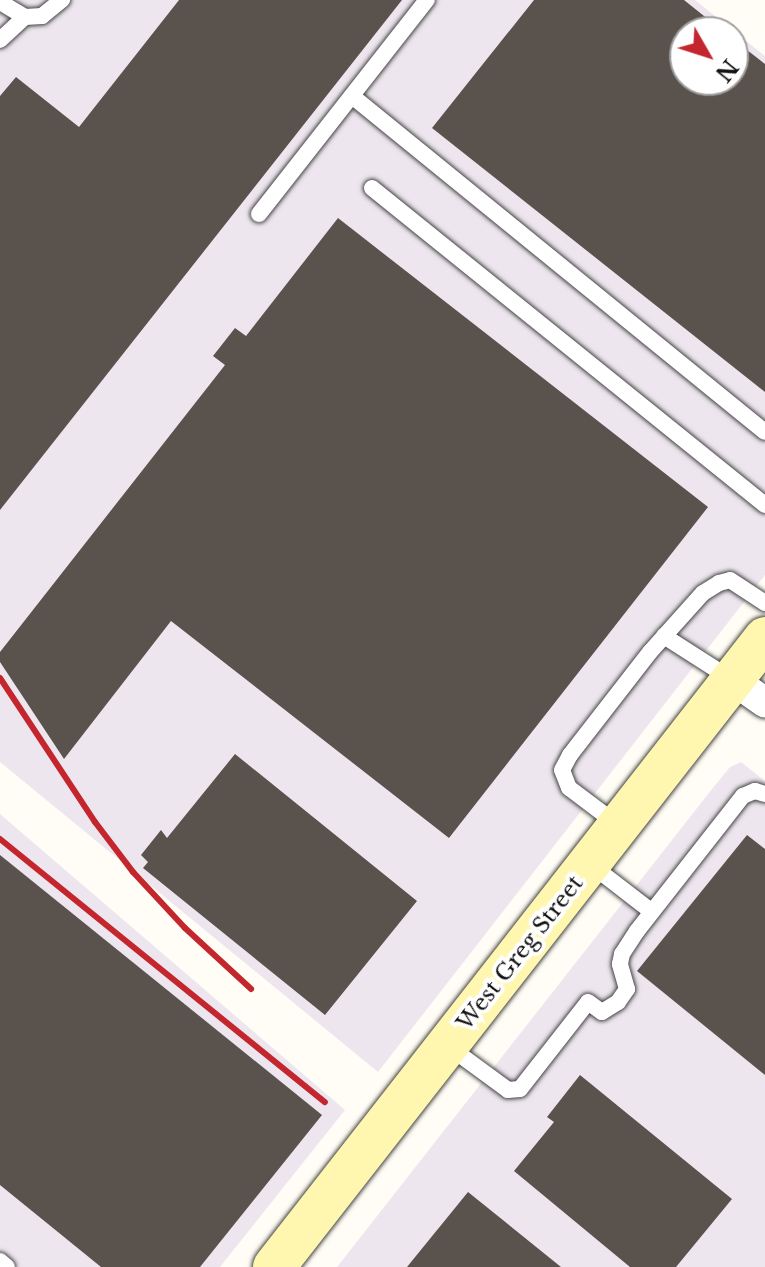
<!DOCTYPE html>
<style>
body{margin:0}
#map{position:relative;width:765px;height:1267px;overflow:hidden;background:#fffdf5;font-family:"Libre Baskerville",serif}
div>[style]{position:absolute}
.industrial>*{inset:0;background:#eee6ef}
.building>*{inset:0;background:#5a524d}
.roads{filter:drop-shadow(0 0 2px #444) drop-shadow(0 0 2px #444)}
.lane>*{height:16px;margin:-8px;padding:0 8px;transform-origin:8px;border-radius:8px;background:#fff}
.street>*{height:30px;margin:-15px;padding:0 15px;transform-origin:15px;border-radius:15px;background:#fff}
.secondary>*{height:42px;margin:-21px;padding:0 21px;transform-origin:21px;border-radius:21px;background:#fff6b0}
.rail>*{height:6px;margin:-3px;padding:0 3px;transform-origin:3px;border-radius:3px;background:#c4262e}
span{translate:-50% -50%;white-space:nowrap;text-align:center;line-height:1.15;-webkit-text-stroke:8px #fff;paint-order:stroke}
.street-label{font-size:22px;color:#111}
.north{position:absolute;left:669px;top:16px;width:80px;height:80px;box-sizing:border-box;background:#fff;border:2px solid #a0a0a0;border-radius:50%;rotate:129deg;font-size:22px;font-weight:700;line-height:32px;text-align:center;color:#111}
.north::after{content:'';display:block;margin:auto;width:28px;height:36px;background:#c4262e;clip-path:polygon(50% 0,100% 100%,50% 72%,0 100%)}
</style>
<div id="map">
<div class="industrial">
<i style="clip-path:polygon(evenodd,0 0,695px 0,765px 56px,765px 575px,378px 1072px,0 762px,0 0,685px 32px,733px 32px,733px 80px,685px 80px,685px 32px)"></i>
<i style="clip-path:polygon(741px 762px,765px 781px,765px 1267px,337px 1267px,712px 789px,730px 767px)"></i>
<i style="clip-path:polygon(0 814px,345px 1110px,220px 1267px,0 1267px)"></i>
</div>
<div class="building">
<i style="clip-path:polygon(179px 0,402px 0,0 510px,0 96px,16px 77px,79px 127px)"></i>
<i style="clip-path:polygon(534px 0,684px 0,724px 32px,685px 32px,685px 80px,733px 80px,733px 39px,765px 64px,765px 392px,432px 128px)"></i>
<i style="clip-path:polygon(338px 218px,708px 507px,449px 838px,171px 621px,64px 759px,0 662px,0 652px,225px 365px,213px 356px,235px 328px,246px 336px)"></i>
<i style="clip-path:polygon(235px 754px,417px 901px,325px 1015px,143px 868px,148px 862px,141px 855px,161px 830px,167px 838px)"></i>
<i style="clip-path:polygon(747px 835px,765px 849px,765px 1075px,637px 971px)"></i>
<i style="clip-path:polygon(0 855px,322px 1115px,200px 1267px,101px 1267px,0 1185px)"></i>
<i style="clip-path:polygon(580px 1075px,732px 1199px,676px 1267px,630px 1267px,514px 1171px,554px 1122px,547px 1117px)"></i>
<i style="clip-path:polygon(468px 1192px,561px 1267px,407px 1267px)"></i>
</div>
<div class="roads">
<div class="lane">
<i style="left:0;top:2px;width:29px;rotate:31deg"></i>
<i style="left:25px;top:17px;width:17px;rotate:-3deg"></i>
<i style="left:42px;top:16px;width:26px;rotate:-39deg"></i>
<i style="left:0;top:40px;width:34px;rotate:-43deg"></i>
<i style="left:352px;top:96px;width:532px;rotate:39.13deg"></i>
<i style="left:372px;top:188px;width:505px;rotate:38.89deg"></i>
<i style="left:259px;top:214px;width:272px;rotate:-51.9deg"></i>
<i style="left:664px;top:636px;width:80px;rotate:32.7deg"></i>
<i style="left:617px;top:824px;width:60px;rotate:-143.1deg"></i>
<i style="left:569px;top:788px;width:19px;rotate:-111deg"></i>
<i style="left:562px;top:770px;width:17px;rotate:-62deg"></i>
<i style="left:570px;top:755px;width:130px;rotate:-52.2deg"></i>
<i style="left:650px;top:652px;width:79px;rotate:-48.1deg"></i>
<i style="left:703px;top:593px;width:19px;rotate:-32deg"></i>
<i style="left:719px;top:583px;width:11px;rotate:-15deg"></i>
<i style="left:730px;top:580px;width:42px;rotate:33.3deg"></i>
<i style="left:590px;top:864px;width:78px;rotate:37.7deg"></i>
<i style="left:448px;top:1046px;width:74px;rotate:36.3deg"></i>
<i style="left:508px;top:1090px;width:12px;rotate:-5deg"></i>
<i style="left:520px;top:1089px;width:110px;rotate:-52deg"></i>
<i style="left:588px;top:1002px;width:17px;rotate:36deg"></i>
<i style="left:602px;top:1012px;width:19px;rotate:-32deg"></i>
<i style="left:618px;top:1002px;width:16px;rotate:-55deg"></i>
<i style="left:627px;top:989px;width:26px;rotate:-106deg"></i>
<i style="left:620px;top:964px;width:10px;rotate:-79deg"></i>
<i style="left:622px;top:954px;width:27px;rotate:-57deg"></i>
<i style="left:637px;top:931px;width:172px;rotate:-51.9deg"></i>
<i style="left:743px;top:796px;width:13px;rotate:-23deg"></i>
<i style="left:755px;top:791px;width:10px;rotate:17deg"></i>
<i style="left:0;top:1261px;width:9px;rotate:41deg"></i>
</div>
<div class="street">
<i style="left:733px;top:680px;width:39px;rotate:35deg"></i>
</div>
<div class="secondary">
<i style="left:274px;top:1267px;width:798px;rotate:-52.02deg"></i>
</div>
</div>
<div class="rail">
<i style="left:0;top:678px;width:173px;rotate:56.6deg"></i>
<i style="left:95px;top:822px;width:63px;rotate:52.8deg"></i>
<i style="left:133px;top:872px;width:76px;rotate:47.1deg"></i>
<i style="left:185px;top:928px;width:90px;rotate:42.7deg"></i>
<i style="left:0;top:839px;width:418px;rotate:39deg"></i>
</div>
<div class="street-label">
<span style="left:520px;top:953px;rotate:-52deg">West Greg Street</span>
</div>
<div class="north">N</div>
</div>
